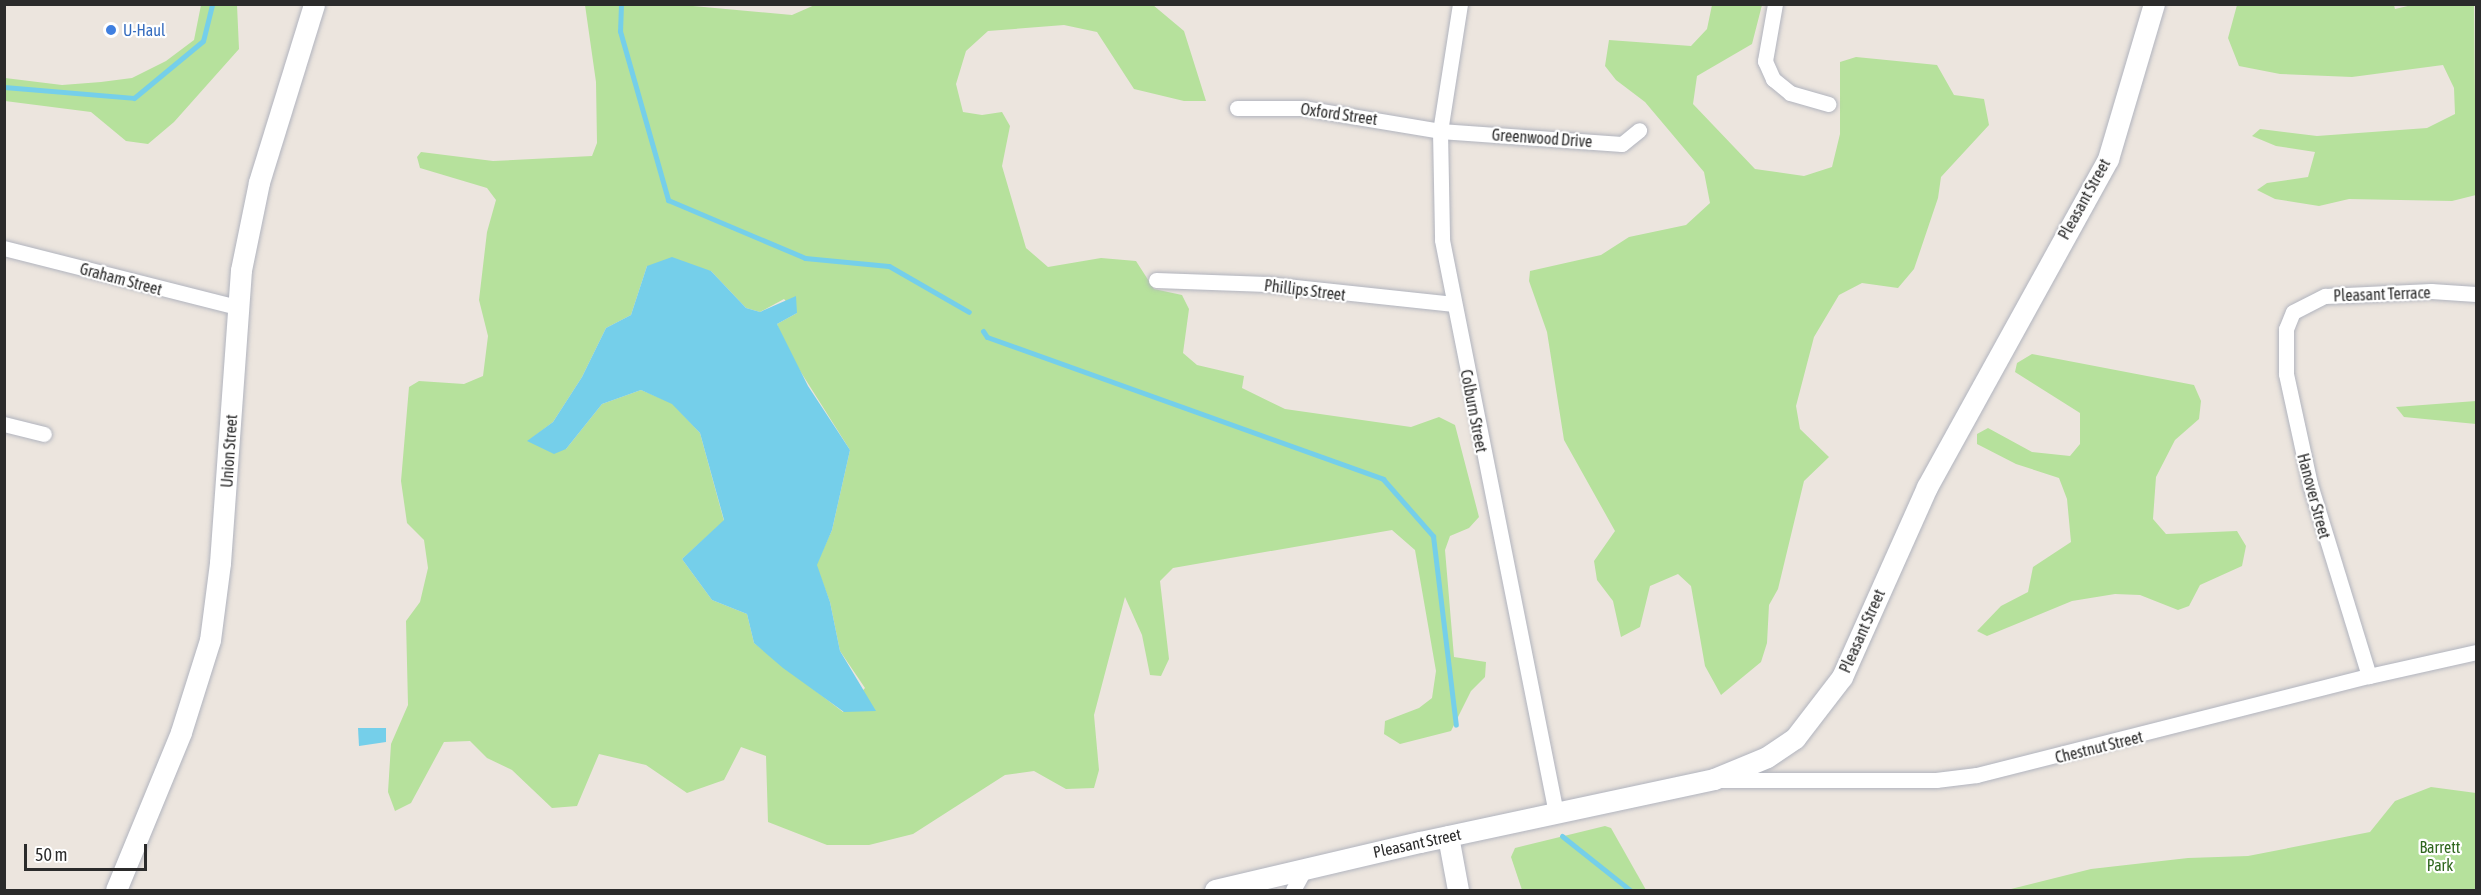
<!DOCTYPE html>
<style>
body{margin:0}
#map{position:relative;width:2481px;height:895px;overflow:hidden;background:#ece5de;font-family:"Asap Condensed",sans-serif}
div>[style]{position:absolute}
.green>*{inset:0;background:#b6e19c}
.water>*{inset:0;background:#75cfea}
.stream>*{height:5px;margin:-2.5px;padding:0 2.5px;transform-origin:2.5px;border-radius:2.5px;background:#75cfea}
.roads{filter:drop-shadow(0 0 2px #b1b4be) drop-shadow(0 0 2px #b1b4be)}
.street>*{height:15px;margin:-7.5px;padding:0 7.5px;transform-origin:7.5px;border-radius:7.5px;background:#fff}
.secondary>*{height:21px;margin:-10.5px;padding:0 10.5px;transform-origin:10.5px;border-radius:10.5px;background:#fff}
.dots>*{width:16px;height:16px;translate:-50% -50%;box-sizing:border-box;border:3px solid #fff;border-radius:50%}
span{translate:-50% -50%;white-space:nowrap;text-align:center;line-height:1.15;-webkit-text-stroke:4.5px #fff;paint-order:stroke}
.shop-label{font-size:16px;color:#366cbe}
.left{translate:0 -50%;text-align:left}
.street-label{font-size:16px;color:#2b2b2b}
.park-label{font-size:16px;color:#2e661d}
.frame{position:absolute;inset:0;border:6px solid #2b2b2b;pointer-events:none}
.scale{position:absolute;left:24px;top:844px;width:123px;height:27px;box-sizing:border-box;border:3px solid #2b2b2b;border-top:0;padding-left:8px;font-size:18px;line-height:21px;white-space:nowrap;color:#2b2b2b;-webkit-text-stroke:4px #fff;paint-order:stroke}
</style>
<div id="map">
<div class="green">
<i style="clip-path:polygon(evenodd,817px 4px,1153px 5px,1184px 31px,1206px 101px,1184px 101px,1134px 89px,1097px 32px,1064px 25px,988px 31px,966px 51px,956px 84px,963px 112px,982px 115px,1002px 112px,1010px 126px,1002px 166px,1026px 248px,1048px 267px,1101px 258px,1136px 261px,1154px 289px,1182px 295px,1189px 309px,1183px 353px,1197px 365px,1244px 376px,1242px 388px,1285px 409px,1411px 427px,1439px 417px,1455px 425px,1479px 517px,1469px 528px,1450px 536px,1445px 550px,1454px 657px,1486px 662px,1485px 677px,1471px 691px,1451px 731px,1400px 744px,1384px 734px,1385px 721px,1419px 708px,1432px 698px,1436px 671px,1415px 550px,1392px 530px,1173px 568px,1160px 581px,1169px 659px,1161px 676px,1150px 675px,1142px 635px,1125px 597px,1094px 715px,1099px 770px,1094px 788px,1066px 789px,1034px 771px,1005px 775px,913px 834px,869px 845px,827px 845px,768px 822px,766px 756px,741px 747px,724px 780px,687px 793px,646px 765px,599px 754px,577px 806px,552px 808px,512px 770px,487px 758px,470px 741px,444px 742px,411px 803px,395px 811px,388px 792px,391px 744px,408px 705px,406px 621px,420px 602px,428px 568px,424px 540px,407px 523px,401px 481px,409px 387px,419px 381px,464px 384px,483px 376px,488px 336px,479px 300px,487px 232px,496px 200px,487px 188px,420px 168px,417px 157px,421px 152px,493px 161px,592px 156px,597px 143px,596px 82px,585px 5px,682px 5px,792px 15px,817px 4px,647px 266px,711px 271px,746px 308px,760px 312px,784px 299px,797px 313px,777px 324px,785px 347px,850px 450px,832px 530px,816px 565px,830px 602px,840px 651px,865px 688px,843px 712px,754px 643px,747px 614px,712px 600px,682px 559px,724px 521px,700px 433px,672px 403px,641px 390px,602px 404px,566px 449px,528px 441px,553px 422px,582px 377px,606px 328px,631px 315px,647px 266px)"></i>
<i style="clip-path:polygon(201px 5px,237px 5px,239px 49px,174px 122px,148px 144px,126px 141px,91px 112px,5px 101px,5px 78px,62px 85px,101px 82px,132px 78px,166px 61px,194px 40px)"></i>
<i style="clip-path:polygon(1712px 5px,1762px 5px,1752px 44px,1697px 76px,1693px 104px,1755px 169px,1804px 176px,1832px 167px,1840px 134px,1840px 62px,1856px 57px,1937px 65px,1954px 95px,1984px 99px,1989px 125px,1941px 177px,1938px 198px,1914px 269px,1898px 288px,1862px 283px,1839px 295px,1814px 337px,1796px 406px,1800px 429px,1829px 457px,1804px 481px,1778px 589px,1769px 605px,1767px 643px,1761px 662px,1721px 695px,1705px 666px,1691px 586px,1678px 574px,1650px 586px,1640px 627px,1621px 637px,1613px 601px,1597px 580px,1594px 561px,1615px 531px,1564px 440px,1547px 332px,1529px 281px,1530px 271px,1601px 255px,1629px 237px,1686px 225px,1710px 203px,1704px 172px,1645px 102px,1616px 80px,1605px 66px,1609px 40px,1691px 46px,1707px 29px)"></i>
<i style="clip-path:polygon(2394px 5px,2395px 9px,2412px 5px,2474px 5px,2476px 195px,2452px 201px,2349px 199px,2319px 206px,2275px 199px,2257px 190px,2267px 183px,2308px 177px,2315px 152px,2276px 146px,2252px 136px,2260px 129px,2317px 136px,2427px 128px,2455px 114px,2454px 88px,2443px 65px,2352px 77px,2280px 74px,2239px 66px,2228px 38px,2237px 5px)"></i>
<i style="clip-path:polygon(2032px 354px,2194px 385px,2201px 401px,2199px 419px,2175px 440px,2156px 477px,2153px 519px,2166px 534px,2237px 531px,2246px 546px,2242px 566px,2200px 585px,2189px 606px,2178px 610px,2140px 595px,2115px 594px,2072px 601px,1987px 636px,1977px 631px,2001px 606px,2028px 592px,2033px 567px,2071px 542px,2067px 499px,2059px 478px,2016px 464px,1977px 444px,1977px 434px,1988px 428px,2032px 452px,2070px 456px,2080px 444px,2080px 413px,2015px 372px,2017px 363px)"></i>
<i style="clip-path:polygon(2476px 401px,2476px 424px,2404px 417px,2396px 407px)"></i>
<i style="clip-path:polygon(2431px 787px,2476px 793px,2476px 890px,2007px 890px,2091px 869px,2188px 858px,2248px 856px,2370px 832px,2395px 801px)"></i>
<i style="clip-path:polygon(1605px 826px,1611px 828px,1646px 890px,1522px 890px,1511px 857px,1515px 848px)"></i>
</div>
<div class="water">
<i style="clip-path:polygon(672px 257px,711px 271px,746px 308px,760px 312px,796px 296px,797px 313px,777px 324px,808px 386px,850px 450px,832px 530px,817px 565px,830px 602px,840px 651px,876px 711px,844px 712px,783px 668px,754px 643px,747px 614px,712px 600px,682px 559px,724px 520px,700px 433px,672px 404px,641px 390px,602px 404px,566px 449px,554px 454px,527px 441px,553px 422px,582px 377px,606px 328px,631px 315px,647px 266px)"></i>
<i style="clip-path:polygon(358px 728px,386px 728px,386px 742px,359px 746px)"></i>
</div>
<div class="stream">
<i style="left:621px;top:4px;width:27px;rotate:92deg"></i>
<i style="left:620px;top:31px;width:176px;rotate:74.1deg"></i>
<i style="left:668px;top:200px;width:149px;rotate:22.9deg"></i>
<i style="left:805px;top:258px;width:84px;rotate:5.4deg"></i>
<i style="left:889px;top:266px;width:92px;rotate:29.9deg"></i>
<i style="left:4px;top:87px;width:130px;rotate:4.8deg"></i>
<i style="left:134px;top:98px;width:89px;rotate:-39.6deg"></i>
<i style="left:203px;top:41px;width:38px;rotate:-76deg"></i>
<i style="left:983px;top:331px;width:7px;rotate:56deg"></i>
<i style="left:987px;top:337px;width:421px;rotate:19.7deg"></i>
<i style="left:1383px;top:479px;width:76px;rotate:48.7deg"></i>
<i style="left:1433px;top:536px;width:190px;rotate:83.1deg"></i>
<i style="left:1562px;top:836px;width:87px;rotate:38.5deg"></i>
</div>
<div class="roads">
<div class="street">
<i style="left:1460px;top:4px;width:129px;rotate:98.9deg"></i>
<i style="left:1440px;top:131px;width:109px;rotate:88.9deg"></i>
<i style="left:1442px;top:240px;width:584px;rotate:78.75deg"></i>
<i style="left:1775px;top:4px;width:58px;rotate:100deg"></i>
<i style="left:1765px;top:61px;width:20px;rotate:66deg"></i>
<i style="left:1773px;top:79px;width:22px;rotate:39deg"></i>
<i style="left:1790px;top:93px;width:40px;rotate:16deg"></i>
<i style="left:1237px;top:108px;width:66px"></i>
<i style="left:1303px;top:108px;width:139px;rotate:9.5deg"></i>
<i style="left:1440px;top:131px;width:182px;rotate:4.1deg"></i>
<i style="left:1622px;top:144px;width:22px;rotate:-39deg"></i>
<i style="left:4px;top:248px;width:241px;rotate:14.2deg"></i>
<i style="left:1156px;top:280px;width:111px;rotate:2.1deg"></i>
<i style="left:1267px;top:284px;width:188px;rotate:6.1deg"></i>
<i style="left:4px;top:424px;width:41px;rotate:14deg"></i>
<i style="left:2369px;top:676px;width:201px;rotate:-107.1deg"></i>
<i style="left:2310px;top:484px;width:113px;rotate:-102.3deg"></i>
<i style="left:2286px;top:374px;width:45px;rotate:-90deg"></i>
<i style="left:2286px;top:329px;width:18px;rotate:-68deg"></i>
<i style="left:2293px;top:312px;width:36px;rotate:-27deg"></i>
<i style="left:2325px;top:296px;width:106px;rotate:-2.7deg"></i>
<i style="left:2431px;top:291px;width:45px;rotate:3.8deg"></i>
<i style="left:1721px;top:780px;width:215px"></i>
<i style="left:1936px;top:780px;width:41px;rotate:-7deg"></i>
<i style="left:1977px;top:775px;width:404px;rotate:-14.2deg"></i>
<i style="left:2369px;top:676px;width:110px;rotate:-12.6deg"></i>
<i style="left:1293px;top:890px;width:25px;rotate:-61deg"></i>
</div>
<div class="secondary">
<i style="left:1448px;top:836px;width:55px;rotate:79.5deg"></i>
<i style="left:116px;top:890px;width:171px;rotate:-67.6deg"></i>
<i style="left:181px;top:732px;width:96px;rotate:-72.5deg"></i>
<i style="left:210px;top:640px;width:78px;rotate:-82.6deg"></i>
<i style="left:220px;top:563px;width:294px;rotate:-85.9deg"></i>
<i style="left:241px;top:270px;width:90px;rotate:-78.4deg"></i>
<i style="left:259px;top:182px;width:186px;rotate:-72.8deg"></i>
<i style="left:1215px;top:890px;width:211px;rotate:-13.2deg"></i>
<i style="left:1420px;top:842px;width:301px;rotate:-12.1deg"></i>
<i style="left:1714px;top:779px;width:57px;rotate:-22.5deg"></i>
<i style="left:1767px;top:757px;width:34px;rotate:-34deg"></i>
<i style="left:1795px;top:738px;width:77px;rotate:-52.4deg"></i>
<i style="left:1842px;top:677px;width:208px;rotate:-65.9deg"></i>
<i style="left:1927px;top:487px;width:375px;rotate:-61.1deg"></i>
<i style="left:2108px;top:159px;width:162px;rotate:-73.5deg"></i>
</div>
</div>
<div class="dots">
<i style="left:111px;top:30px;background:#3f7fe0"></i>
</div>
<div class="shop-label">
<span class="left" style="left:123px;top:30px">U-Haul</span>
</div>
<div class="street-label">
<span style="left:1339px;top:114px;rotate:8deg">Oxford Street</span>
<span style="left:1542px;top:138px;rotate:4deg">Greenwood Drive</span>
<span style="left:2084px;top:199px;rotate:-61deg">Pleasant Street</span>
<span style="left:121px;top:279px;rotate:15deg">Graham Street</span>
<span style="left:1305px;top:290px;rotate:7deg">Phillips Street</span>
<span style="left:2382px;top:294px;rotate:-2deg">Pleasant Terrace</span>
<span style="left:1474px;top:411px;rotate:79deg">Colburn Street</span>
<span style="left:229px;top:451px;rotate:-86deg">Union Street</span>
<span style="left:2314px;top:496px;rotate:75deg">Hanover Street</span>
<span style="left:1862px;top:631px;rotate:-66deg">Pleasant Street</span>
<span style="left:2099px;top:747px;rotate:-14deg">Chestnut Street</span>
<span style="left:1417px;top:843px;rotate:-12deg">Pleasant Street</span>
</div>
<div class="park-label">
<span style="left:2440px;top:856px">Barrett<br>Park</span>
</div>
<div class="frame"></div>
<div class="scale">50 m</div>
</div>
